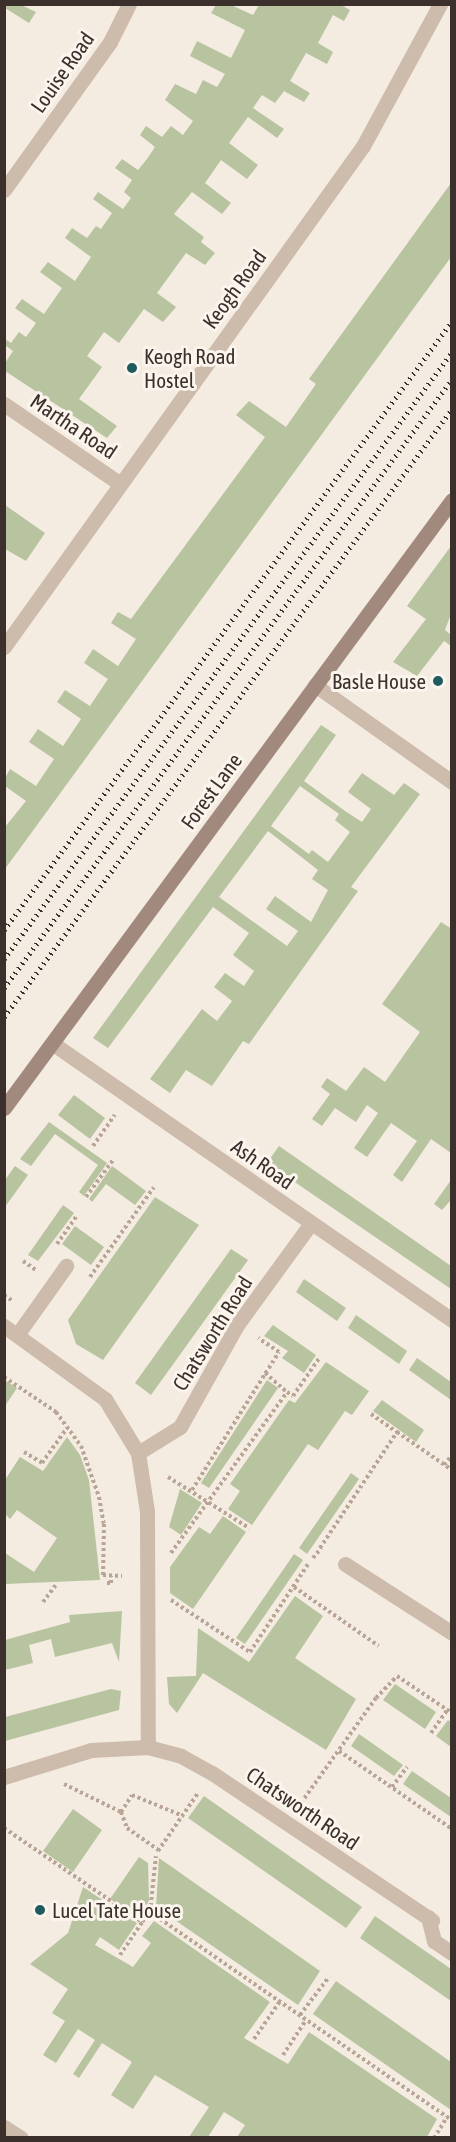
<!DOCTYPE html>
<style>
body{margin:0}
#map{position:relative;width:456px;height:2142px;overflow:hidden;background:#f4ebe1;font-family:"Asap Condensed",sans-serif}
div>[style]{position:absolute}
.green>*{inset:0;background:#b8c4a0}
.path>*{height:4px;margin-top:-2px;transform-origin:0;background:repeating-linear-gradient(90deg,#b9a596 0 3px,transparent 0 6px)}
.lane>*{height:15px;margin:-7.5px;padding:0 7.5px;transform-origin:7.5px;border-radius:7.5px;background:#cdbbac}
.street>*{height:15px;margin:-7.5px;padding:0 7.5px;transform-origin:7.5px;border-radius:7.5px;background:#cdbbac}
.secondary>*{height:15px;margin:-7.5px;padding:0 7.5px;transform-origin:7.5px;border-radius:7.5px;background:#a18a7d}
.rail>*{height:4.5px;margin-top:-2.25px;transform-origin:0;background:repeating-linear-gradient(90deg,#3b302b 0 1.5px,transparent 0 6px)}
.dots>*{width:16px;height:16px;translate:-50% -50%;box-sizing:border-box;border:3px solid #fbf5ee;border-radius:50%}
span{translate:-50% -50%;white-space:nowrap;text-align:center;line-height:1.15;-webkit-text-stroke:6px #fbf5ee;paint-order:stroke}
.street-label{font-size:21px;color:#3b302b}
.poi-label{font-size:21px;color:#3b302b}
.left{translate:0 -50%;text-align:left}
.right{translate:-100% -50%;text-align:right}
.frame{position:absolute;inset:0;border:6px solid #3b302b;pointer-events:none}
</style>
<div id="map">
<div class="green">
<i style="clip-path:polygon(5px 4px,21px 5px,36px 12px,29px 23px,5px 8px)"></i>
<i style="clip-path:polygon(216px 5px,231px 5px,253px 15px,259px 5px,341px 5px,350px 10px,344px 21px,333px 15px,318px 43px,333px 52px,327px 64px,306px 53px,290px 81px,310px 93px,304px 102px,284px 91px,275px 103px,262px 95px,253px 108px,284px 129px,277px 138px,248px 117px,229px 143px,258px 165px,247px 179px,221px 160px,205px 183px,231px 203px,222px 214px,192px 192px,174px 214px,204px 237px,201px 242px,215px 253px,205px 265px,186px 253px,157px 293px,176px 307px,163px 322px,144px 309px,119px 343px,104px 332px,87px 356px,102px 367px,79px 399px,117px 426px,107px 438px,5px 371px,5px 363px,13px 351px,5px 345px,5px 339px,11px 343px,19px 332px,26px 337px,36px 323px,15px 308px,22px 299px,44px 314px,62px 288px,40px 272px,48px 262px,75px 281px,91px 257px,65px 238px,72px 228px,87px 238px,96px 226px,101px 229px,112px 213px,93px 199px,98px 192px,123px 209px,131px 198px,124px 192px,132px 180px,115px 168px,122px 159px,138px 170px,147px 159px,155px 147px,140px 135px,146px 126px,162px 137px,171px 126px,183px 135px,193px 121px,165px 100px,175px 84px,196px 94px,203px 80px,217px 87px,225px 74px,190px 56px,197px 41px,231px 58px,245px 30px,211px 13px)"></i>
<i style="clip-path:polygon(451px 183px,451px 257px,5px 869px,5px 827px,26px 801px,5px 786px,5px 778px,10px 769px,36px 786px,54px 759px,29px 742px,38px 729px,63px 746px,81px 719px,57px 702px,65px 690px,90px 706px,108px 679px,84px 663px,93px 649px,118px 666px,136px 639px,111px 623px,118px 612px,131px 619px,265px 437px,236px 415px,249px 401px,286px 427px,316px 384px,309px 379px)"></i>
<i style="clip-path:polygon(5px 505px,45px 533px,26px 561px,5px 549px)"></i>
<i style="clip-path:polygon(451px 546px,451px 614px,445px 630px,451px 635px,451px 646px,444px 641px,417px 676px,393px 662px,426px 619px,407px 606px)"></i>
<i style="clip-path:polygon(evenodd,321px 725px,336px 735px,304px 781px,345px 811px,362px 822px,371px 809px,348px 792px,362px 773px,394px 795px,404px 783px,420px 794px,351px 887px,358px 891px,249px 1044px,243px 1041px,212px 1086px,186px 1070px,170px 1093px,150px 1079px,202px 1009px,217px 1021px,232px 1001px,214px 987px,225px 973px,244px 986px,254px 971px,233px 955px,249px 933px,213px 907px,108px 1048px,93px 1038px,321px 725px,300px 786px,339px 814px,335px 820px,350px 832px,328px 862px,312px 850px,309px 854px,271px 826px,300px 786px,321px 725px,268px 831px,318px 870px,312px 879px,328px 890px,311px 922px,275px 896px,266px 909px,298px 931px,287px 946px,219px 897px,268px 831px)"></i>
<i style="clip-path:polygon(441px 922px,452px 929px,451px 1153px,431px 1139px,402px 1182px,393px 1175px,417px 1141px,391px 1123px,367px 1157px,354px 1148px,378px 1113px,367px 1105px,356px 1122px,335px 1108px,322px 1126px,312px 1119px,330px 1094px,321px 1087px,327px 1078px,346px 1091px,364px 1067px,385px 1082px,420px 1032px,382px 1004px)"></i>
<i style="clip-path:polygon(74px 1095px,105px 1118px,90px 1139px,58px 1115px)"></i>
<i style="clip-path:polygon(49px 1122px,107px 1163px,84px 1196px,79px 1192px,98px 1165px,55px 1134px,31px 1166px,20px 1159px)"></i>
<i style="clip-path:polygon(279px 1146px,451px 1266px,451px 1289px,267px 1163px)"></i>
<i style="clip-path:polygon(15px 1166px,28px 1175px,5px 1207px,5px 1180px)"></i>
<i style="clip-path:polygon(112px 1166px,146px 1191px,135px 1205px,106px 1184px,92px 1202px,89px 1199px)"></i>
<i style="clip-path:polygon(451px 1180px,451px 1200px,442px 1210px,434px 1204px)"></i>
<i style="clip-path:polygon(155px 1197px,199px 1225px,103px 1360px,76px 1344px,68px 1320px)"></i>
<i style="clip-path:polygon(63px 1205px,74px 1213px,38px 1261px,28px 1255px)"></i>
<i style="clip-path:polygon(75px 1226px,104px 1247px,91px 1265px,62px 1244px)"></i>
<i style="clip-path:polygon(231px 1249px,248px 1260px,151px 1395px,135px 1383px)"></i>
<i style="clip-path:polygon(304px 1279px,346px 1308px,337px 1321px,296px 1292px)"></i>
<i style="clip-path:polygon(356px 1315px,407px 1351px,399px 1364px,348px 1328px)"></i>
<i style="clip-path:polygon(273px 1325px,316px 1355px,304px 1373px,282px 1358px,288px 1351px,264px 1336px)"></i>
<i style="clip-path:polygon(417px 1358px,451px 1382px,451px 1400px,409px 1370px)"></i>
<i style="clip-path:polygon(326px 1362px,369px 1391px,352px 1415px,345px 1411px,318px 1450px,308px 1444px,252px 1525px,228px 1509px,240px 1491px,230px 1484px,289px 1400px,295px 1403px)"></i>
<i style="clip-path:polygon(5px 1380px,17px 1388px,5px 1406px)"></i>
<i style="clip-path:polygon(267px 1380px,278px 1388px,209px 1488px,201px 1483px)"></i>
<i style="clip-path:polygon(382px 1400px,424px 1430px,416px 1442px,373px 1411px)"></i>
<i style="clip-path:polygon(67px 1437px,80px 1455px,89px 1480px,100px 1580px,5px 1584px,5px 1553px,34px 1572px,57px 1538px,17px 1510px,10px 1519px,5px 1514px,5px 1480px,20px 1457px,43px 1471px)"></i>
<i style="clip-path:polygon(351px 1473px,359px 1479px,307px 1554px,299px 1548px)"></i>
<i style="clip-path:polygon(180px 1489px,202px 1503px,181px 1535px,169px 1527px)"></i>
<i style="clip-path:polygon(223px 1516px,246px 1532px,193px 1609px,170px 1593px,170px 1567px,199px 1527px,210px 1534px)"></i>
<i style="clip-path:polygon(294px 1554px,303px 1560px,245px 1644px,236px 1638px)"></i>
<i style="clip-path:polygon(295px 1596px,323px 1616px,295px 1658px,356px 1699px,326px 1750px,203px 1673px,177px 1713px,169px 1704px,167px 1677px,196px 1676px,198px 1628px,249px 1662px)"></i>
<i style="clip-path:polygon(122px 1611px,119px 1662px,112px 1643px,55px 1657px,51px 1639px,29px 1645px,33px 1663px,5px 1670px,5px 1640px,70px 1622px,69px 1615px)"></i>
<i style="clip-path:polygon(395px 1684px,436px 1712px,425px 1729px,383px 1700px)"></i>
<i style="clip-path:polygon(111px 1689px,121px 1691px,119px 1710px,5px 1741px,5px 1717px)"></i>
<i style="clip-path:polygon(448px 1720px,451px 1722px,451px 1747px,436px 1736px)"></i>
<i style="clip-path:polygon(359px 1734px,403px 1765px,394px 1776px,351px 1746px)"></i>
<i style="clip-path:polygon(412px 1771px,451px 1798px,451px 1817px,403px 1784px)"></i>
<i style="clip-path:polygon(204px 1796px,362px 1907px,346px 1928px,188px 1818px)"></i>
<i style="clip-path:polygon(73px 1809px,102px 1830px,73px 1872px,43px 1851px)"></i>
<i style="clip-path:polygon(139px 1857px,148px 1863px,149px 1900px,141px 1918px,110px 1899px)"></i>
<i style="clip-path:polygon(159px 1858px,320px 1971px,298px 2005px,156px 1907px)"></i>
<i style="clip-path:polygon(83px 1887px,137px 1923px,119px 1950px,100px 1937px,95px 1945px,133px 1967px,151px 1943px,142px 1936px,154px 1921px,270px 2002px,244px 2038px,288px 2064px,309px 2032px,437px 2119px,427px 2137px,237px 2137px,245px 2125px,224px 2112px,208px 2137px,189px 2137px,209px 2107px,155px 2075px,133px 2109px,111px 2095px,132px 2062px,102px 2043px,79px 2078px,73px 2074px,95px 2040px,78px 2029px,56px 2063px,43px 2055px,65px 2021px,52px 2013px,68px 1989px,30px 1964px,68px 1933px)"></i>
<i style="clip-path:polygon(375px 1916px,451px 1969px,451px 2001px,360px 1938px)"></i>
<i style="clip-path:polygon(336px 1981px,451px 2062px,451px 2110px,313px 2014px)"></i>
</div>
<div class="path">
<i style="left:93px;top:1146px;width:38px;rotate:-55deg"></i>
<i style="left:86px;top:1197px;width:46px;rotate:-53.9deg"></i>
<i style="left:57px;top:1244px;width:35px;rotate:-55deg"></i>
<i style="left:23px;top:1261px;width:16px;rotate:35deg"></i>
<i style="left:90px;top:1277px;width:110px;rotate:-54.6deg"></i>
<i style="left:4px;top:1295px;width:11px;rotate:34deg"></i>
<i style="left:265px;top:1373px;width:29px;rotate:41deg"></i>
<i style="left:4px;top:1377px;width:63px;rotate:33.9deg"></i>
<i style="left:56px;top:1412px;width:42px;rotate:53.7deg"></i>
<i style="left:81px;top:1446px;width:54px;rotate:70.6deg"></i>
<i style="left:99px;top:1497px;width:27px;rotate:80deg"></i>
<i style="left:104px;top:1524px;width:51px;rotate:91.1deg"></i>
<i style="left:103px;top:1575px;width:19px;rotate:3deg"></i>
<i style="left:371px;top:1414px;width:32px;rotate:35deg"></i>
<i style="left:24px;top:1452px;width:21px;rotate:31deg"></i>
<i style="left:42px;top:1463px;width:43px;rotate:-54.5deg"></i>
<i style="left:444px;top:1465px;width:13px;rotate:-51deg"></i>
<i style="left:168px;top:1477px;width:96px;rotate:32.2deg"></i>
<i style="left:192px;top:1490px;width:163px;rotate:-57.8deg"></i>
<i style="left:279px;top:1352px;width:25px;rotate:-146deg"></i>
<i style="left:320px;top:1548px;width:139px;rotate:-56.4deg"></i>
<i style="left:397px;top:1432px;width:67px;rotate:34.6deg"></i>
<i style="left:171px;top:1553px;width:198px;rotate:-54.2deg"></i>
<i style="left:287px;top:1392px;width:7px;rotate:34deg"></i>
<i style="left:293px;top:1396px;width:47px;rotate:-55.3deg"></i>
<i style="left:313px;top:1558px;width:13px;rotate:-51deg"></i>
<i style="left:107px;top:1583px;width:4px"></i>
<i style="left:111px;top:1583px;width:7px;rotate:-90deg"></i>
<i style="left:294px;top:1587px;width:103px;rotate:34.8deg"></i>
<i style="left:171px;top:1600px;width:95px;rotate:33.4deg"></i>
<i style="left:250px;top:1652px;width:105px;rotate:-56.6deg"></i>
<i style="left:43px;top:1602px;width:21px;rotate:-53deg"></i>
<i style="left:431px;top:1733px;width:28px;rotate:-55deg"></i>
<i style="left:339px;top:1751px;width:137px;rotate:34.6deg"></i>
<i style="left:64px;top:1784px;width:64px;rotate:26.2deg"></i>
<i style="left:121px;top:1812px;width:17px;rotate:69deg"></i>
<i style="left:127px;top:1828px;width:39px;rotate:35deg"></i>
<i style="left:392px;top:1787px;width:25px;rotate:-53deg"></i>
<i style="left:301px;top:1803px;width:129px;rotate:-54.5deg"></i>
<i style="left:376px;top:1698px;width:30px;rotate:-46deg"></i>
<i style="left:397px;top:1676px;width:66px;rotate:33.9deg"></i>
<i style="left:121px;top:1812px;width:20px;rotate:-57deg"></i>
<i style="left:132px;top:1795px;width:55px;rotate:22.4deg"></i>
<i style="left:4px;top:1828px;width:167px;rotate:34.3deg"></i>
<i style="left:142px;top:1922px;width:13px;rotate:-51deg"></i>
<i style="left:150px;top:1912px;width:367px;rotate:34.6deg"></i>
<i style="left:158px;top:1851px;width:70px;rotate:-55.4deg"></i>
<i style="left:150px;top:1912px;width:56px;rotate:-83.9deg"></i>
<i style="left:120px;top:1955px;width:40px;rotate:-56deg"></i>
<i style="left:300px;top:2015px;width:48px;rotate:-52.7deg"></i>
<i style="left:254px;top:2039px;width:46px;rotate:-55.6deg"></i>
<i style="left:283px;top:2055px;width:42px;rotate:-56.7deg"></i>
<i style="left:434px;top:2138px;width:25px;rotate:-58deg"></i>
</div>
<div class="lane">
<i style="left:345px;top:1564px;width:127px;rotate:32.8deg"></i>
<i style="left:428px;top:1917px;width:25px;rotate:76deg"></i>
<i style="left:434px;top:1941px;width:22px;rotate:34deg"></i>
</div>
<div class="street">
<i style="left:4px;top:190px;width:182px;rotate:-54.4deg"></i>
<i style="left:110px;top:42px;width:42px;rotate:-63.4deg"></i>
<i style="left:4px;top:404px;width:140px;rotate:34.5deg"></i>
<i style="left:4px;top:647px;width:616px;rotate:-54.38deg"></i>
<i style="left:363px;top:146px;width:162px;rotate:-61.5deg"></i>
<i style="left:315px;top:685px;width:168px;rotate:35.3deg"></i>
<i style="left:52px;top:1043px;width:487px;rotate:34.7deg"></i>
<i style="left:4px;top:1326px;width:125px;rotate:35.9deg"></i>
<i style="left:105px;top:1399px;width:63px;rotate:58.6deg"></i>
<i style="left:138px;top:1453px;width:59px;rotate:81.2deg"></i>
<i style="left:147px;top:1511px;width:236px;rotate:89.8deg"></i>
<i style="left:148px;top:1747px;width:34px;rotate:15deg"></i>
<i style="left:181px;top:1756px;width:35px;rotate:29deg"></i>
<i style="left:212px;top:1773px;width:265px;rotate:33.8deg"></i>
<i style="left:17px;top:1335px;width:85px;rotate:-54.6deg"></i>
<i style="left:138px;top:1453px;width:49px;rotate:-31.8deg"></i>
<i style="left:180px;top:1427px;width:117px;rotate:-60.8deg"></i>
<i style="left:237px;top:1325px;width:126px;rotate:-54deg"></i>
<i style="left:4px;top:1777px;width:91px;rotate:-17.2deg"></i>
<i style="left:91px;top:1750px;width:57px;rotate:-3deg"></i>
<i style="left:4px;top:2127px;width:20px;rotate:33deg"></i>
</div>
<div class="secondary">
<i style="left:4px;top:1108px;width:755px;rotate:-53.62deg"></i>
</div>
<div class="rail">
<i style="left:4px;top:930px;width:756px;rotate:-53.66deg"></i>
<i style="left:4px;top:959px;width:754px;rotate:-53.57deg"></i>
<i style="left:4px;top:988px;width:756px;rotate:-53.66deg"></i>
<i style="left:4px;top:1017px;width:755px;rotate:-53.62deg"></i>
</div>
<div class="dots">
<i style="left:132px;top:368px;background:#1f5a5e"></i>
<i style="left:438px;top:681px;background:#1f5a5e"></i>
<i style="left:40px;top:1910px;background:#1f5a5e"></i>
</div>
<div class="street-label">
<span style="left:62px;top:72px;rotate:-55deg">Louise Road</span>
<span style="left:234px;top:289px;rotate:-54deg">Keogh Road</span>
<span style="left:74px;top:426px;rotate:34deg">Martha Road</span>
<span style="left:211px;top:791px;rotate:-54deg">Forest Lane</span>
<span style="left:263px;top:1164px;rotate:35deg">Ash Road</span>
<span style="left:212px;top:1333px;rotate:-58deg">Chatsworth Road</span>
<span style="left:303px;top:1808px;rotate:34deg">Chatsworth Road</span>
</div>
<div class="poi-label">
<span class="left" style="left:144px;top:368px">Keogh Road<br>Hostel</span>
<span class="right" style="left:426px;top:681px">Basle House</span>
<span class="left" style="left:52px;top:1910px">Lucel Tate House</span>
</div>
<div class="frame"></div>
</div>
